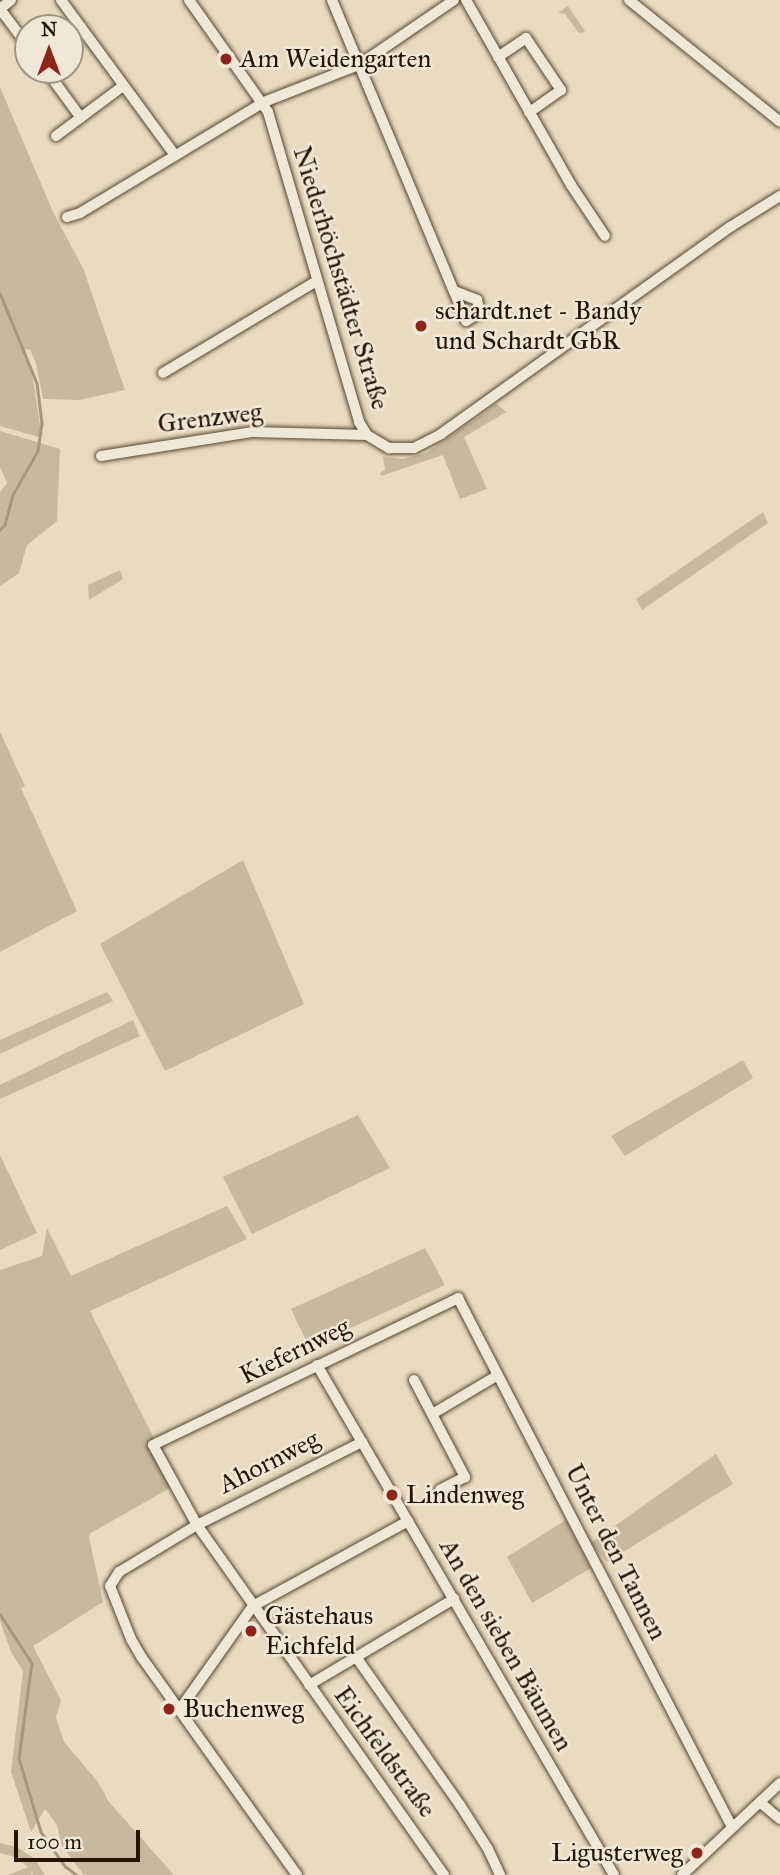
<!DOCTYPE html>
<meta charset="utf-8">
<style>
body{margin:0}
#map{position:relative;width:780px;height:1875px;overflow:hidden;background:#eadac1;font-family:"IM FELL Great Primer",serif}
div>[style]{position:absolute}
.green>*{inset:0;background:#c9b8a0}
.stream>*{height:2.5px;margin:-1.25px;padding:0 1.25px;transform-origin:1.25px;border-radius:1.25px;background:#a79780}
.roads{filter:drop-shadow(0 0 2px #564631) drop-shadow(0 0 2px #564631)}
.minor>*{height:10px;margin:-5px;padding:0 5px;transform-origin:5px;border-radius:5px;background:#f1e7d7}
.dots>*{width:19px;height:19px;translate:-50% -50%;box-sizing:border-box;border:4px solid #f1e7d7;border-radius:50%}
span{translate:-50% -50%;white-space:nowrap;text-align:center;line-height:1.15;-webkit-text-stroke:5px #f1e7d7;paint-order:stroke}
.poi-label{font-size:26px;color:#251401}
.left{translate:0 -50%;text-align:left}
.right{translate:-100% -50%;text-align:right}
.street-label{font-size:26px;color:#251401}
.north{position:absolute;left:14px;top:14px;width:70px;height:70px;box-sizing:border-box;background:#f1e7d7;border:2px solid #9f9381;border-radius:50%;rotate:0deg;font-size:19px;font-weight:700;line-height:28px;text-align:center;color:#251401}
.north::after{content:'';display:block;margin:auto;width:24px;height:32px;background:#8f2418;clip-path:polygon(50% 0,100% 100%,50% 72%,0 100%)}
.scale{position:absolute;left:14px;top:1830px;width:126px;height:32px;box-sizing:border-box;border:4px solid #251401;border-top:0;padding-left:9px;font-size:21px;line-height:24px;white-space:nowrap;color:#251401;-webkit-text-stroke:5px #f1e7d7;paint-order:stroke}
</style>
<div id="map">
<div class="green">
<i style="clip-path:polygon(568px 6px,585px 31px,582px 33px,578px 32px,565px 14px,558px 13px)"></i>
<i style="clip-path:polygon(0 87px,53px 212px,83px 268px,125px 390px,79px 400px,43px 399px,36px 363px,30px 350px,25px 349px,31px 366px,42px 438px,0 426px)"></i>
<i style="clip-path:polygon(497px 404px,506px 412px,464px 437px,487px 489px,460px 499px,443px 455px,381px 476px,380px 473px,385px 470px,383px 457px,403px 459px,426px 453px)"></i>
<i style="clip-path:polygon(0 431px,60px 449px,57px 521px,27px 545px,19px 573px,0 586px,0 492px,7px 483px,0 467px)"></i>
<i style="clip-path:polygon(763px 512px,768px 523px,642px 610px,636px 599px)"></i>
<i style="clip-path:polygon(120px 570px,123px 579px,89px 600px,88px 585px)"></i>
<i style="clip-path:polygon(0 732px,25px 786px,21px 788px,77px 911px,0 952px)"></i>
<i style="clip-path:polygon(243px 860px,304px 1004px,165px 1071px,100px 944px)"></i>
<i style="clip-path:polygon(107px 992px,113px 1001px,0 1054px,0 1040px)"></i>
<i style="clip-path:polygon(133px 1020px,140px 1036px,0 1099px,0 1085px)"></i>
<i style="clip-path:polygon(743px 1060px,753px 1078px,625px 1156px,611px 1136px)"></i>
<i style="clip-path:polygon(358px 1115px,390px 1168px,252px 1234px,223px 1177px)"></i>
<i style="clip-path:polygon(0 1155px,37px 1233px,0 1250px)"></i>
<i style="clip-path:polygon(227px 1206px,247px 1239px,90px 1311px,177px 1484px,91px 1533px,89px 1537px,103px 1602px,33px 1646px,61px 1700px,56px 1717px,64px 1742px,98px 1782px,109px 1802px,174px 1875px,84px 1875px,62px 1846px,57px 1825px,45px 1809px,31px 1832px,11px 1772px,23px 1671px,11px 1652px,0 1621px,0 1270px,42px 1256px,47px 1228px,71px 1276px)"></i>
<i style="clip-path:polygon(425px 1248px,445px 1285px,309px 1347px,291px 1309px)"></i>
<i style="clip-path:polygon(716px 1454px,733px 1484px,607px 1562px,591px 1543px)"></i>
<i style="clip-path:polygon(566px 1520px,591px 1568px,532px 1603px,507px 1557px)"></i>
<i style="clip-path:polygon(0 1843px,17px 1847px,35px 1859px,45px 1875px,34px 1875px,30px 1870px,32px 1875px,8px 1875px,28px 1867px,15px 1857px,0 1853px)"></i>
</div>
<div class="stream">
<i style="left:0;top:293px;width:97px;rotate:67.7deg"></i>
<i style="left:37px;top:383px;width:40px;rotate:82.9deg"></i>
<i style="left:42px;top:423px;width:28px;rotate:98deg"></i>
<i style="left:38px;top:451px;width:51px;rotate:119.6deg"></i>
<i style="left:13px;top:495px;width:31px;rotate:105deg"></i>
<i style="left:5px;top:525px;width:7px;rotate:135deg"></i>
<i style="left:0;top:1614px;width:59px;rotate:56.9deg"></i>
<i style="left:32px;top:1663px;width:96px;rotate:97.8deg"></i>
<i style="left:19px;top:1758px;width:77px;rotate:73.4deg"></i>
<i style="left:41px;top:1832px;width:42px;rotate:54.8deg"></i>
<i style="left:65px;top:1866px;width:15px;rotate:37deg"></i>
</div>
<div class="roads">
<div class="minor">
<i style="left:11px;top:0;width:14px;rotate:141deg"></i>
<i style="left:0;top:9px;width:46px;rotate:52.9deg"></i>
<i style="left:61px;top:0;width:192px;rotate:53.7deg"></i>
<i style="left:189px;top:0;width:137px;rotate:54.8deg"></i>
<i style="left:268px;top:112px;width:323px;rotate:73.6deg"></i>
<i style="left:359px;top:422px;width:15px;rotate:58deg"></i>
<i style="left:367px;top:435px;width:26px;rotate:31deg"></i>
<i style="left:389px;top:448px;width:25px"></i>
<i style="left:414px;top:448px;width:30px;rotate:-27deg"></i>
<i style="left:441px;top:434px;width:355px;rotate:-35.6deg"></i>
<i style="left:730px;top:227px;width:59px;rotate:-31.8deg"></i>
<i style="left:332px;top:0;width:316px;rotate:67.3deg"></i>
<i style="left:454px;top:291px;width:25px;rotate:21deg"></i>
<i style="left:477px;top:300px;width:13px;rotate:77deg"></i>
<i style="left:480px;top:313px;width:16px;rotate:150deg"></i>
<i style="left:466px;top:321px;width:32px;rotate:-112deg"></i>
<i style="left:466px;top:0;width:213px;rotate:60.4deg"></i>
<i style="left:571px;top:185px;width:61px;rotate:56.3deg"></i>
<i style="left:629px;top:0;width:194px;rotate:38.9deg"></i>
<i style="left:498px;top:57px;width:34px;rotate:-34deg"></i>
<i style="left:526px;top:38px;width:63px;rotate:56.1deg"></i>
<i style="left:561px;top:90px;width:39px;rotate:145deg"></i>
<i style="left:46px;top:70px;width:59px;rotate:53.9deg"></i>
<i style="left:56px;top:136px;width:84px;rotate:-36.7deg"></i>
<i style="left:67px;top:217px;width:14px;rotate:-17deg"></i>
<i style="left:80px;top:213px;width:215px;rotate:-31.1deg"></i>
<i style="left:264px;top:102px;width:102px;rotate:-21.3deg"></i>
<i style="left:359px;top:65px;width:115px;rotate:-34.4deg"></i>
<i style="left:163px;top:373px;width:179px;rotate:-30.9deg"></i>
<i style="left:101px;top:456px;width:154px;rotate:-9deg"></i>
<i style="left:253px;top:432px;width:114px;rotate:1.5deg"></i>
<i style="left:317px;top:1365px;width:590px;rotate:59.79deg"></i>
<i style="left:414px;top:1380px;width:110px;rotate:62.3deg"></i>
<i style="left:465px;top:1477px;width:28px;rotate:153deg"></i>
<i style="left:434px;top:1413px;width:74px;rotate:-30.7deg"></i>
<i style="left:356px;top:1657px;width:181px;rotate:54.9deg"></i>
<i style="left:460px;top:1805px;width:52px;rotate:57.5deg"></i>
<i style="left:488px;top:1849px;width:29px;rotate:65deg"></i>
<i style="left:309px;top:1685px;width:169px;rotate:-30.7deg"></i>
<i style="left:180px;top:1709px;width:126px;rotate:-54.7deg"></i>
<i style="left:253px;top:1606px;width:177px;rotate:-28.7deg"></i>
<i style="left:762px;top:1804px;width:23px;rotate:40deg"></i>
<i style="left:297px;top:1875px;width:267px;rotate:-125.5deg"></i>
<i style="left:142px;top:1658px;width:22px;rotate:-120deg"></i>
<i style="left:131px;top:1639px;width:57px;rotate:-111.6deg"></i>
<i style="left:110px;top:1586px;width:17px;rotate:-57deg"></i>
<i style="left:119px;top:1572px;width:91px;rotate:-31.1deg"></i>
<i style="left:197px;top:1525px;width:185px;rotate:-26.7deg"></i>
<i style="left:444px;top:1875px;width:428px;rotate:-125.2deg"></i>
<i style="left:197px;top:1525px;width:91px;rotate:-118.8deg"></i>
<i style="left:153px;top:1445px;width:339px;rotate:-25.7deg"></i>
<i style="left:458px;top:1298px;width:596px;rotate:62.62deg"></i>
<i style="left:682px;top:1875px;width:134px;rotate:-43.2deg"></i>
</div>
</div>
<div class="dots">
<i style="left:226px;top:59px;background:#8f2418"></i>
<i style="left:421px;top:326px;background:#8f2418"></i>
<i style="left:392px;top:1495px;background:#8f2418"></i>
<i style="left:251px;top:1631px;background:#8f2418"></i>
<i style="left:169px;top:1709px;background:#8f2418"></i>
<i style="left:697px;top:1853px;background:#8f2418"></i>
</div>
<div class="poi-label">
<span class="left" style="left:240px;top:59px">Am Weidengarten</span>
<span class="left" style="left:435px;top:326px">schardt.net - Bandy<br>und Schardt GbR</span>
<span class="left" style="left:406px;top:1495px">Lindenweg</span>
<span class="left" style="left:265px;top:1631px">Gästehaus<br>Eichfeld</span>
<span class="left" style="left:183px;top:1709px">Buchenweg</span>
<span class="right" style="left:683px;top:1853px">Ligusterweg</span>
</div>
<div class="street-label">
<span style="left:341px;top:278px;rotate:73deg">Niederhöchstädter Straße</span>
<span style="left:210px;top:418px;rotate:-7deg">Grenzweg</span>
<span style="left:295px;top:1351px;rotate:-26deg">Kiefernweg</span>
<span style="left:269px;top:1462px;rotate:-27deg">Ahornweg</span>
<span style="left:616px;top:1552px;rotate:63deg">Unter den Tannen</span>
<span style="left:506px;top:1645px;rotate:60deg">An den sieben Bäumen</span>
<span style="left:385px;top:1752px;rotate:54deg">Eichfeldstraße</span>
</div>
<div class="north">N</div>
<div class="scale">100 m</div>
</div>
